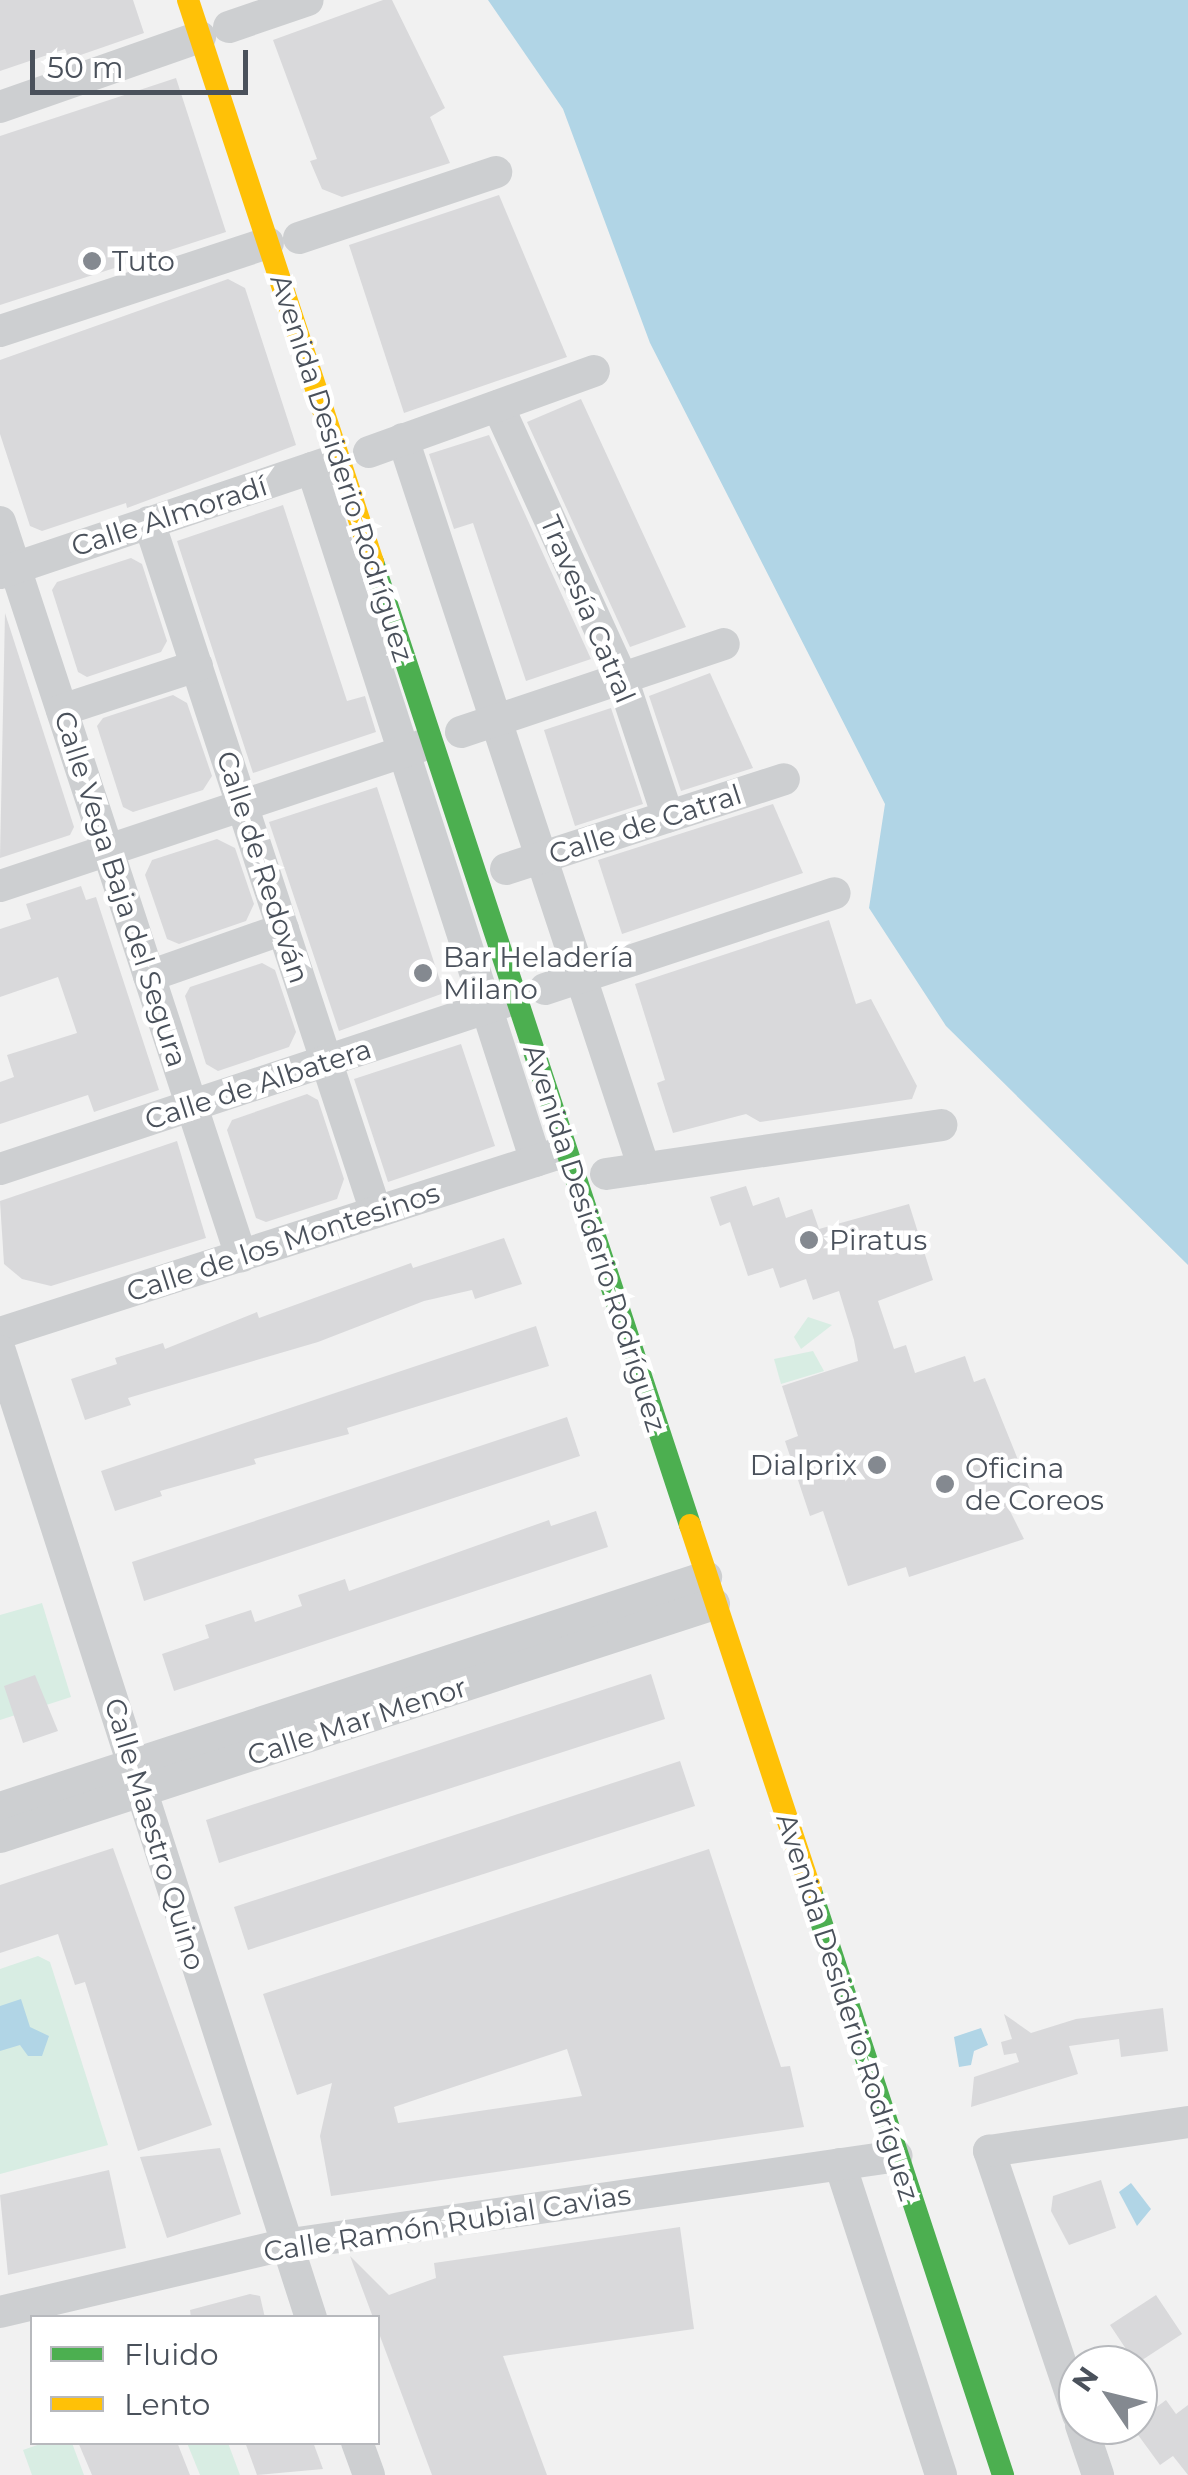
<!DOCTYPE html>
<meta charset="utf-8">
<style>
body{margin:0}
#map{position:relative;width:1188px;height:2475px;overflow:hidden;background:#f1f1f1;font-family:Montserrat,sans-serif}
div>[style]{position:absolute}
.green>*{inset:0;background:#d8ede3}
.water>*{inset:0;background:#b1d5e6}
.building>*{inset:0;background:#d9d9db}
.street>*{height:32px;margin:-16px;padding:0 16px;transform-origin:16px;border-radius:16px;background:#cdcfd1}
.fast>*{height:22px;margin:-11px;padding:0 11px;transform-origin:11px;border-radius:11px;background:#4caf50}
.slow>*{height:22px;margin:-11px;padding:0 11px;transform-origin:11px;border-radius:11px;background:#ffc107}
.dots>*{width:28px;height:28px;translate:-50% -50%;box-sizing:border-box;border:5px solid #fff;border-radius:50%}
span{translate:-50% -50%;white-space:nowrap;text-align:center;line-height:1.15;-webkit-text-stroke:9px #fff;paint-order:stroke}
.poi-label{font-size:28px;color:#4a515b}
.left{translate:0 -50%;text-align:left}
.right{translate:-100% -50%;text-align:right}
.street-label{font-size:28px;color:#4a515b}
.legend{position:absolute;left:30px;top:2315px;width:350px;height:130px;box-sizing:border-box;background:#fff;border:2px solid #b7b9bd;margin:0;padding:12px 18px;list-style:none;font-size:30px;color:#4a515b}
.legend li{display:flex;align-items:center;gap:20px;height:50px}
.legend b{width:50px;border:2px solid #b7b9bd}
.north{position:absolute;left:1058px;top:2345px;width:100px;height:100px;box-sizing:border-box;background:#fff;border:2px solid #b7b9bd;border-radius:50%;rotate:305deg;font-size:28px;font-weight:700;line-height:40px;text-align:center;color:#4a515b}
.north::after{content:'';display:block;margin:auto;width:35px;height:45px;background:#848990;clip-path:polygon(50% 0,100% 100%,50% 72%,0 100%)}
.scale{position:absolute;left:30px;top:50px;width:218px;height:45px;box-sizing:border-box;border:5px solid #4a515b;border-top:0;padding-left:12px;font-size:30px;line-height:35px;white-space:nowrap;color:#4a515b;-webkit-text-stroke:8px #fff;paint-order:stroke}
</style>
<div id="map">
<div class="green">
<i style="clip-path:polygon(808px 1317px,832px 1325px,801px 1349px,794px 1337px)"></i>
<i style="clip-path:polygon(813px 1351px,824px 1371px,781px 1384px,774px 1359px)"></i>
<i style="clip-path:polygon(42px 1603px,71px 1697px,0 1720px,0 1615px)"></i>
<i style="clip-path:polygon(38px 1956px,50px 1962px,108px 2145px,0 2174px,0 1969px)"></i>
<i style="clip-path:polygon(43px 2443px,72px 2443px,84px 2475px,32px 2475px,23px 2450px)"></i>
<i style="clip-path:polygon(187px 2443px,228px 2443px,240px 2475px,200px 2475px)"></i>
</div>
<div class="water">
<i style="clip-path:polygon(488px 0,1188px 0,1188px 1265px,946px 1026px,869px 908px,885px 804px,650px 343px,563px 109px)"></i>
<i style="clip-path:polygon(21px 1999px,30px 2027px,49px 2036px,42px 2056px,28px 2056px,20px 2045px,0 2051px,0 2006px)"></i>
<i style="clip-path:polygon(981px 2028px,988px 2045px,974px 2051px,971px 2065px,959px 2067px,954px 2037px)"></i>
<i style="clip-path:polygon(1131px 2183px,1151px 2209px,1137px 2226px,1119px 2192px)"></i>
</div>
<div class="building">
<i style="clip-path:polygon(0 0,133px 0,144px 33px,69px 59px,65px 49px,0 71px)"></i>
<i style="clip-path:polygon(383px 0,392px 0,445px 108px,430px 117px,450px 163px,342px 197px,322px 189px,310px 161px,317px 159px,273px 40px)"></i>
<i style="clip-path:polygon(176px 78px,226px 232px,0 305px,0 136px)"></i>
<i style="clip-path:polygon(499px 195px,567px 357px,404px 413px,349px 245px)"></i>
<i style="clip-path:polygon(228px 279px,245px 288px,296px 445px,127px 508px,126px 503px,42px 531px,30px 526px,0 434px,0 360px)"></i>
<i style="clip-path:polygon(581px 399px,686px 627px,630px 647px,527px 422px)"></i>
<i style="clip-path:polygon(489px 435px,591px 659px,526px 681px,473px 523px,454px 529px,429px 454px)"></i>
<i style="clip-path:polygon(283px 505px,347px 701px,365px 696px,376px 732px,253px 773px,177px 541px)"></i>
<i style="clip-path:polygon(131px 558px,142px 564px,167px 641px,161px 652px,87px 677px,78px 672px,52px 590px,57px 582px)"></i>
<i style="clip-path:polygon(5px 613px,74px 827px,70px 835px,0 858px)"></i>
<i style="clip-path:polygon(710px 673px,753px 768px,681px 791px,649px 696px)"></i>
<i style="clip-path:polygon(173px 695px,187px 703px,212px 776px,203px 790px,133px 812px,123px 807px,97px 726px,103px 718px)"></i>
<i style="clip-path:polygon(611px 708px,643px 804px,575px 826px,544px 730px)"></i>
<i style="clip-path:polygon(377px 787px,444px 993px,339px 1031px,269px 822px)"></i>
<i style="clip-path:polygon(773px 804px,803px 873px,622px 934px,598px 860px)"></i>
<i style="clip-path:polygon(217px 839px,235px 848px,254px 904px,246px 921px,179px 944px,167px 939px,145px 875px,152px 860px)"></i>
<i style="clip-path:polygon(81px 886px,86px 900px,96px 897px,159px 1090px,94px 1112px,88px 1095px,0 1124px,0 1082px,14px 1077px,7px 1055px,77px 1033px,58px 977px,0 997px,0 929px,31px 919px,26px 904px)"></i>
<i style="clip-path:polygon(829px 920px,856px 1004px,871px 999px,917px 1086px,912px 1099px,760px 1122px,746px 1114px,673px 1133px,657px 1083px,665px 1080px,635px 984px)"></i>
<i style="clip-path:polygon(262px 963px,275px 970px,296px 1032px,289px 1047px,218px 1071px,206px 1064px,185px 996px,190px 987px)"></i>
<i style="clip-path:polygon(461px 1044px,495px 1146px,388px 1182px,354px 1079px)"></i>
<i style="clip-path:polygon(307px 1094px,318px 1100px,344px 1179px,337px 1199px,266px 1222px,256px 1218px,227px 1130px,232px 1120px)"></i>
<i style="clip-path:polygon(177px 1141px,206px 1238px,51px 1286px,22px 1279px,4px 1264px,0 1201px)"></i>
<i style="clip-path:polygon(746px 1186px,753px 1206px,779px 1197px,786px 1218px,812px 1209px,819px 1229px,909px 1204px,933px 1280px,878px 1301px,894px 1349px,906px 1345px,915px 1373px,965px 1356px,974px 1382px,985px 1378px,1031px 1492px,1005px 1501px,1024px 1539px,909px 1577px,906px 1567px,848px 1586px,823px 1511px,810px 1516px,785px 1441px,798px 1436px,782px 1386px,858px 1361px,854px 1340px,839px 1291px,813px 1300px,806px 1279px,780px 1288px,773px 1268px,748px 1276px,730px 1222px,720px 1226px,710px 1197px)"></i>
<i style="clip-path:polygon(504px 1238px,522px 1284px,475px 1299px,472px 1290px,424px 1301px,318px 1342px,128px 1398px,131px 1405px,85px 1420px,71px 1379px,117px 1364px,115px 1358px,163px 1343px,165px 1349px,257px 1312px,259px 1318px,411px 1263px,413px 1268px)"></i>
<i style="clip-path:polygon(536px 1326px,549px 1366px,347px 1428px,349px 1434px,254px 1459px,256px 1464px,160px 1491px,162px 1496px,115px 1511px,101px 1471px)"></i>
<i style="clip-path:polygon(567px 1417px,580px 1456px,144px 1601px,132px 1562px)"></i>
<i style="clip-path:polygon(596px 1511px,608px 1547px,174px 1691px,162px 1654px,209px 1638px,205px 1625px,251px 1610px,255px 1622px,302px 1606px,298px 1595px,345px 1579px,349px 1591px,549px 1520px,551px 1526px)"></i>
<i style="clip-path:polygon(651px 1674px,665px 1719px,219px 1863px,206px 1820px)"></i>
<i style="clip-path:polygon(35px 1675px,58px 1731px,23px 1743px,4px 1686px)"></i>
<i style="clip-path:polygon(680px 1761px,695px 1806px,248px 1950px,234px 1907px)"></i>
<i style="clip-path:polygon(113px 1848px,212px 2125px,138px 2151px,85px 1982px,75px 1985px,58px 1934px,0 1953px,0 1885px)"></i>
<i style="clip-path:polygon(evenodd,709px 1849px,781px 2067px,790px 2066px,804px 2127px,331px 2196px,320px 2136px,332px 2083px,297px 2095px,263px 1994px,709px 1849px,567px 2049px,582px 2096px,398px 2123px,394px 2107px,567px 2049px)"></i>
<i style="clip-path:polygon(1163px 2008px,1168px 2051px,1121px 2057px,1119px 2039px,1069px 2046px,1078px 2074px,971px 2107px,974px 2077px,1019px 2062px,1016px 2053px,1004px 2055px,1001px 2042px,1012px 2039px,1004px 2014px,1031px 2033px,1076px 2019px)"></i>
<i style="clip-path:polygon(220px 2148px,241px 2214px,167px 2238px,140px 2157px)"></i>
<i style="clip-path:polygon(109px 2170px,126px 2248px,8px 2275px,0 2195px)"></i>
<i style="clip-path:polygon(1101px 2180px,1116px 2228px,1069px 2245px,1051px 2211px,1053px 2196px)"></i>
<i style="clip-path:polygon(680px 2227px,694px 2329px,503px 2356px,547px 2475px,432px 2475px,350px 2256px,389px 2295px,436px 2278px,434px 2263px)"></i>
<i style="clip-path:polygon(250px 2294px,260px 2296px,265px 2318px,191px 2318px,190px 2310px)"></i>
<i style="clip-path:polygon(1156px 2295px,1182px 2334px,1136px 2364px,1110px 2325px)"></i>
<i style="clip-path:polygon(1138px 2387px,1154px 2409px,1166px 2400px,1176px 2414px,1188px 2405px,1188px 2475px,1173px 2456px,1160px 2465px,1133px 2428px)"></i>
<i style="clip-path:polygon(78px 2442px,177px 2442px,190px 2475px,92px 2475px)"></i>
<i style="clip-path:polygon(245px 2442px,313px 2442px,323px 2469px,257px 2475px)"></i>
</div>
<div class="street">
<i style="left:229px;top:27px;width:83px;rotate:-18.9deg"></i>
<i style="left:0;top:107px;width:212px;rotate:-19.3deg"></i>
<i style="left:299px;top:238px;width:208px;rotate:-18.5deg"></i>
<i style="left:0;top:331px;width:282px;rotate:-18.2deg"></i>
<i style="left:498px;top:406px;width:299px;rotate:65.5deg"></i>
<i style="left:622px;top:678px;width:146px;rotate:71.7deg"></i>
<i style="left:403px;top:439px;width:768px;rotate:71.71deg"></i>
<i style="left:369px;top:452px;width:239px;rotate:-19.8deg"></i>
<i style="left:312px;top:468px;width:728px;rotate:72.09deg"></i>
<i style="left:0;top:522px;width:773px;rotate:71.82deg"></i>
<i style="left:149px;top:522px;width:726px;rotate:71.79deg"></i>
<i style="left:0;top:573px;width:348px;rotate:-18.6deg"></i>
<i style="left:62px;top:710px;width:142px;rotate:-18.1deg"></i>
<i style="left:461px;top:732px;width:277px;rotate:-18.5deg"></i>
<i style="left:506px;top:869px;width:292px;rotate:-17.9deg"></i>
<i style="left:0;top:886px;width:446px;rotate:-18.4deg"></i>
<i style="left:149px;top:976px;width:142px;rotate:-19.3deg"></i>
<i style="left:545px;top:989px;width:305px;rotate:-18.3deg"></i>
<i style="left:0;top:1169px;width:534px;rotate:-18.33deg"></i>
<i style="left:606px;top:1174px;width:339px;rotate:-8.3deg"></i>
<i style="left:0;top:1333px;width:585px;rotate:-17.82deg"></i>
<i style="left:0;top:1351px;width:1016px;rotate:72.17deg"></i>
<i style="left:0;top:1808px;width:743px;rotate:-18.12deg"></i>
<i style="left:0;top:1837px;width:751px;rotate:-18.07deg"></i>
<i style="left:840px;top:2164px;width:327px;rotate:72deg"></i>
<i style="left:0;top:2312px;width:292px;rotate:-13.3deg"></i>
<i style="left:284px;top:2245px;width:619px;rotate:-8.26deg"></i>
<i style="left:1078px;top:2415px;width:279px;rotate:-108.6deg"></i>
<i style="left:989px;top:2151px;width:201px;rotate:-8.3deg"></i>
<i style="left:1081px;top:2425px;width:53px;rotate:71.2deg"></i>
<i style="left:357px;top:2442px;width:35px;rotate:70deg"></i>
</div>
<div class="fast">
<i style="left:373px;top:562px;width:1014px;rotate:71.78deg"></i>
<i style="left:811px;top:1891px;width:615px;rotate:71.8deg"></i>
</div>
<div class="slow">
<i style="left:188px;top:0;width:592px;rotate:71.78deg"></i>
<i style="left:690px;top:1525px;width:385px;rotate:71.7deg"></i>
</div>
<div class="dots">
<i style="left:92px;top:261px;background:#848990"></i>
<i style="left:423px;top:973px;background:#848990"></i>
<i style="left:809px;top:1240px;background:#848990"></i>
<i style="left:877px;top:1465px;background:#848990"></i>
<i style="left:945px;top:1484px;background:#848990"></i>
</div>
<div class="poi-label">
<span class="left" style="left:112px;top:261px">Tuto</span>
<span class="left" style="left:443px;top:973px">Bar Heladería<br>Milano</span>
<span class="left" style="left:829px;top:1240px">Piratus</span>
<span class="right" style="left:857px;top:1465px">Dialprix</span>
<span class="left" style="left:965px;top:1484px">Oficina<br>de Coreos</span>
</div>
<div class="street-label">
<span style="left:342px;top:468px;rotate:72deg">Avenida Desiderio Rodríguez</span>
<span style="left:169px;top:516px;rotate:-18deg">Calle Almoradí</span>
<span style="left:588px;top:609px;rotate:67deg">Travesía Catral</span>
<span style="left:645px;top:824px;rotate:-18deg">Calle de Catral</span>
<span style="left:263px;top:867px;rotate:72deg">Calle de Redován</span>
<span style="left:121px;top:889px;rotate:72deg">Calle Vega Baja del Segura</span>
<span style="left:258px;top:1084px;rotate:-18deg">Calle de Albatera</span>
<span style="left:595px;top:1238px;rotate:72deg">Avenida Desiderio Rodríguez</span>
<span style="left:283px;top:1242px;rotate:-18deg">Calle de los Montesinos</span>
<span style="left:357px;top:1721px;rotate:-18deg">Calle Mar Menor</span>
<span style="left:155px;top:1834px;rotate:73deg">Calle Maestro Quino</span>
<span style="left:848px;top:2007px;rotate:72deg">Avenida Desiderio Rodríguez</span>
<span style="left:447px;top:2223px;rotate:-9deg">Calle Ramón Rubial Cavias</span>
</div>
<ul class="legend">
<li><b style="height:12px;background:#4caf50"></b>Fluido</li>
<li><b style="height:12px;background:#ffc107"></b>Lento</li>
</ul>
<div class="north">N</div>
<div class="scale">50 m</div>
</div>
